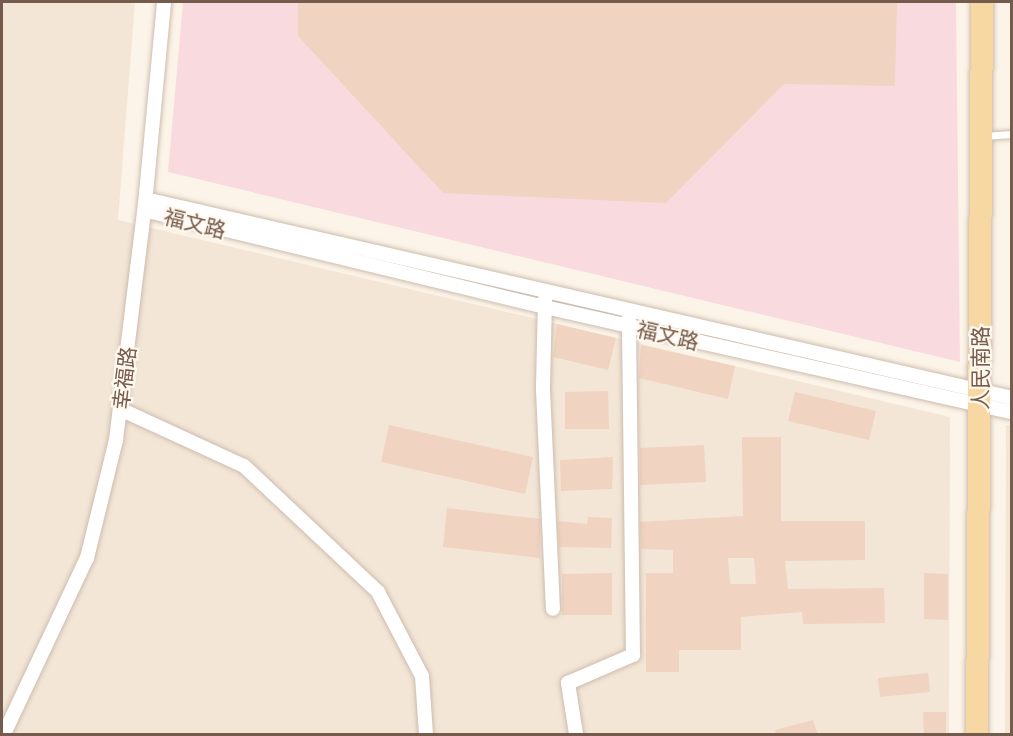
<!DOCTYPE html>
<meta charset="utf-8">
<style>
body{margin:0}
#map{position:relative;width:1013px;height:736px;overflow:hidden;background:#fcf4e8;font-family:"Titillium Web","Noto Sans SC",sans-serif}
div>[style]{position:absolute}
.residential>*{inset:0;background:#f3e6d6}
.medical>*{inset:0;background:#f9dbdf}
.building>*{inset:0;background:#f0d3c0}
.roads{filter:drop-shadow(0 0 2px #cdbcae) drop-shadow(0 0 2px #cdbcae)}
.lane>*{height:7px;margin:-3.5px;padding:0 3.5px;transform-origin:3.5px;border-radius:3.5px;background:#fff}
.street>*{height:14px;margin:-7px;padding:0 7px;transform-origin:7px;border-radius:7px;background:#fff}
.primary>*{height:22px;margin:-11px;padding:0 11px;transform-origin:11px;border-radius:11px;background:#f7d8a3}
span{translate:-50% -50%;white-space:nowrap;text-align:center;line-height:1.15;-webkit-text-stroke:4.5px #fef8ee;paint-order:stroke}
.street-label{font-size:21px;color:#755b4c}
.frame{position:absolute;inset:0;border:3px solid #755b4c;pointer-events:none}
</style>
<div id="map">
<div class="residential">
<i style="clip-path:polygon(2px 2px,135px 2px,118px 220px,950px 417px,949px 734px,2px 734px)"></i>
<i style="clip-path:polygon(1006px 425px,1011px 425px,1011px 734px,1005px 734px)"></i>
</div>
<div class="medical">
<i style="clip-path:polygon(183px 2px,956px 2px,960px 362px,168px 172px)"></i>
</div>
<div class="building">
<i style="clip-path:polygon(298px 2px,897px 2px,895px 86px,784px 84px,666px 203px,443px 193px,298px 36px)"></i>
<i style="clip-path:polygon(557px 324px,616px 338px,608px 370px,553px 357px)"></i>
<i style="clip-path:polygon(641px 345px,735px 366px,728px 399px,639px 378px)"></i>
<i style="clip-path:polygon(608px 391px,609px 429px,565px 429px,565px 392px)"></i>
<i style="clip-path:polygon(795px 392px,876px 411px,869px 440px,788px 421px)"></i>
<i style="clip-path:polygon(389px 425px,533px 457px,525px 494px,381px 462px)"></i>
<i style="clip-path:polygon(evenodd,742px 437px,781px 437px,781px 521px,865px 521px,865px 560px,785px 561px,788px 589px,884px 588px,885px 623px,803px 624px,802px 612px,741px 617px,741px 650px,679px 650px,679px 672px,646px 672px,646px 573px,673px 573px,673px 550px,641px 549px,640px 522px,743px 516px,742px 437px,728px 558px,754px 558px,756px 584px,730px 584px,728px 558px)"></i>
<i style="clip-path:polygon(704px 445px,706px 482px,640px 485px,640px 448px)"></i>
<i style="clip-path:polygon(613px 457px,612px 489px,561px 491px,560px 460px)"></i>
<i style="clip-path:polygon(447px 508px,540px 519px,540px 558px,443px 547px)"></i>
<i style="clip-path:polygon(588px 517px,612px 518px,611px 548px,559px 547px,558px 521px,587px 524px)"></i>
<i style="clip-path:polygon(612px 573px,612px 615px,562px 615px,562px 574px)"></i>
<i style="clip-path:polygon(924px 573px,948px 574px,948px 620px,924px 619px)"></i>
<i style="clip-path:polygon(928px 673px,930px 692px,880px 697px,878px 678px)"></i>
<i style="clip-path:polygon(923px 712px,946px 712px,946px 735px,924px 735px)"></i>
<i style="clip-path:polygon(813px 720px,818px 735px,776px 735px,775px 730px)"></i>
</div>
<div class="roads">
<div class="lane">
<i style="left:984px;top:136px;width:28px;rotate:-4deg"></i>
</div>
<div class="street">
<i style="left:145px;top:204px;width:11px;rotate:49deg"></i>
<i style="left:152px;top:212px;width:404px;rotate:13.6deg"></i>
<i style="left:545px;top:307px;width:479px;rotate:12.7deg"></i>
<i style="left:145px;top:204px;width:9px;rotate:-18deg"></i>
<i style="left:154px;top:201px;width:880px;rotate:12.93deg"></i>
<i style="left:545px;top:299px;width:91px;rotate:91.3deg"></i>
<i style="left:543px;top:390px;width:219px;rotate:87.4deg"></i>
<i style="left:120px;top:409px;width:136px;rotate:24.7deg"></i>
<i style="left:244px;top:466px;width:184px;rotate:43.2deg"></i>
<i style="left:378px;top:592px;width:95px;rotate:62.4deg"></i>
<i style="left:422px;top:676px;width:58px;rotate:86.1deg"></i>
<i style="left:4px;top:734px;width:195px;rotate:-64.8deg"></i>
<i style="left:87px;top:558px;width:122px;rotate:-76.2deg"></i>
<i style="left:116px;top:440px;width:238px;rotate:-83deg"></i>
<i style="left:145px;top:204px;width:203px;rotate:-84.6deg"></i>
<i style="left:576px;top:734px;width:52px;rotate:-98.9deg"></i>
<i style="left:568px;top:683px;width:71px;rotate:-23.3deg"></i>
<i style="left:633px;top:655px;width:337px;rotate:-90.7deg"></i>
</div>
<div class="primary">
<i style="left:977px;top:734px;width:732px;rotate:-89.61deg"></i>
</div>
</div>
<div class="street-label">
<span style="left:195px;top:223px;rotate:14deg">福文路</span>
<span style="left:668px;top:335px;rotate:13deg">福文路</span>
<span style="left:980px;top:368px;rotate:-90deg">人民南路</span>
<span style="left:124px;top:378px;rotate:-83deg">幸福路</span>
</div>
<div class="frame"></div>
</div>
